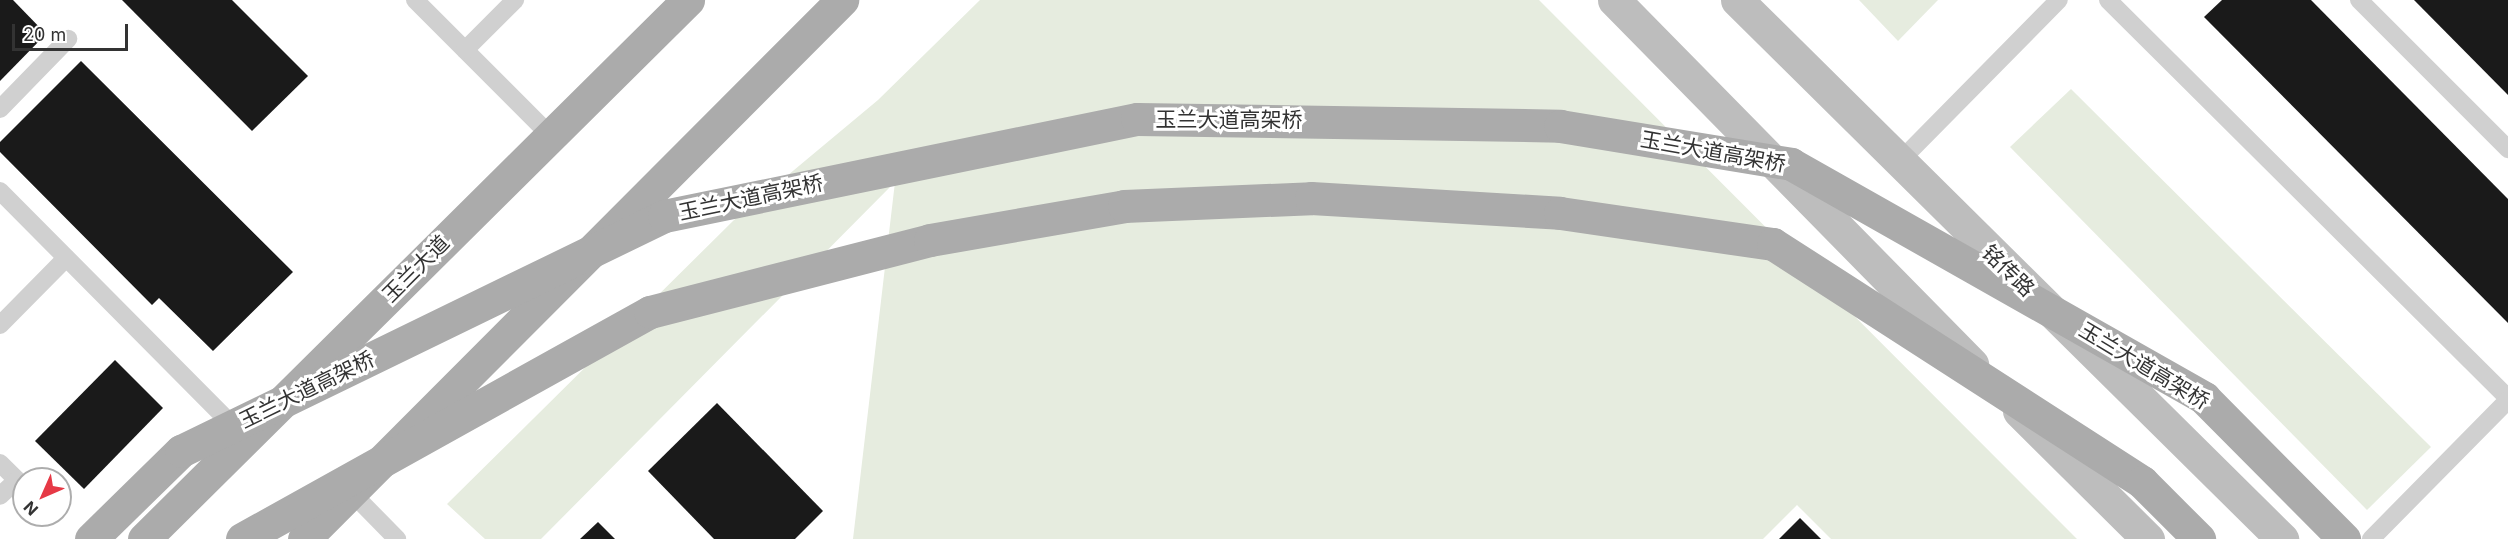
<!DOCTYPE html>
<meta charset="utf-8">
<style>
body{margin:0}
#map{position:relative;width:2508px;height:539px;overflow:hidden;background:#fff;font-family:Inter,"Noto Sans SC",sans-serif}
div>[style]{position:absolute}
.green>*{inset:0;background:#e6ecdf}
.building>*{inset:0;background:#1a1a1a}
.lane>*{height:18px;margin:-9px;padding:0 9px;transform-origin:9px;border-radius:9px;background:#d0d0d0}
.secondary>*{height:33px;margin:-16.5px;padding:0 16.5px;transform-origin:16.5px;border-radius:16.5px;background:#bdbdbd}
.primary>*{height:33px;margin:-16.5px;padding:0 16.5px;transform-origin:16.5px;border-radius:16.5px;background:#ababab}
.primary-bridge>*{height:33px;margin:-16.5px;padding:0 16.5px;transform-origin:16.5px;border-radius:16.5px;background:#ababab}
span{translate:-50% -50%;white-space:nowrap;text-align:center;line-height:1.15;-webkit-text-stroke:6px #fff;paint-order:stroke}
.street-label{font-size:21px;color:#333}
.north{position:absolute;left:12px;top:467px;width:60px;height:60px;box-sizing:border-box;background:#fff;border:2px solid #adadad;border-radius:50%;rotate:225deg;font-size:16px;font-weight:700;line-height:24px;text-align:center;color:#333}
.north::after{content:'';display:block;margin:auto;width:21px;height:27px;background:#e63946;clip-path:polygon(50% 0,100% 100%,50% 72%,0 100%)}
.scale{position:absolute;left:12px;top:24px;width:116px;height:27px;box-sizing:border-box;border:3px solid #333;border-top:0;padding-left:8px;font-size:18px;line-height:21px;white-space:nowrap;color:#333;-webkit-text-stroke:4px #fff;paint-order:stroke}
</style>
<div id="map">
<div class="green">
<i style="clip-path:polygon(980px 0,1539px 0,2077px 539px,1831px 539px,1797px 505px,1763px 539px,853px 539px,895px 182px,541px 539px,485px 539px,447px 504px,734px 220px,878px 100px)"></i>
<i style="clip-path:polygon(1859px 0,1938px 0,1898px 41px)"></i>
<i style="clip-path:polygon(2071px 89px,2431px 447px,2367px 510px,2010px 147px)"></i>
</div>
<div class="building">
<i style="clip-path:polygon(0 0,13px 0,46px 34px,0 81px)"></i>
<i style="clip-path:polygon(122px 0,232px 0,308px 76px,252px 131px)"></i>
<i style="clip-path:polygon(2222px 0,2311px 0,2508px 199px,2508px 323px,2204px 17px)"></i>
<i style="clip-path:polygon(2414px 0,2508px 0,2508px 95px)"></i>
<i style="clip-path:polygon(81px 61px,293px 272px,213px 351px,159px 298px,152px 305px,0 152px,0 142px)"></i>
<i style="clip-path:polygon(115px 360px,163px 408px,84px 489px,35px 441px)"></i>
<i style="clip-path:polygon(717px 403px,823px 511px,795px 539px,714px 539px,648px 471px)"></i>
<i style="clip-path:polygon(1800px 518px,1821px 539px,1779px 539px)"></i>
<i style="clip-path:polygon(598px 522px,615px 539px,580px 539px)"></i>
</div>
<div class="lane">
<i style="left:415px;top:0;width:192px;rotate:45deg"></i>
<i style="left:2108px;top:0;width:564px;rotate:44.86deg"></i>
<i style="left:2359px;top:0;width:211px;rotate:45deg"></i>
<i style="left:465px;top:50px;width:71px;rotate:-45deg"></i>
<i style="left:0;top:109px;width:98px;rotate:-45.8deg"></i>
<i style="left:1898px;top:163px;width:229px;rotate:-45.4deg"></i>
<i style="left:0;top:191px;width:338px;rotate:45.2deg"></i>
<i style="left:0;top:325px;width:94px;rotate:-45.4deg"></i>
<i style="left:0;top:463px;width:24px;rotate:45deg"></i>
<i style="left:17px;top:480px;width:23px;rotate:137deg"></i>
<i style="left:351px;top:492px;width:66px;rotate:45.6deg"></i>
<i style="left:2371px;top:539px;width:195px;rotate:-45.4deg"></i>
</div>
<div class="secondary">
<i style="left:1614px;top:0;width:511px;rotate:45.48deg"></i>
<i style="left:1737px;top:0;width:767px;rotate:44.68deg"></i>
<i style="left:2019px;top:411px;width:182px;rotate:44.8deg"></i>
</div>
<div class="primary">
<i style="left:144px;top:539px;width:766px;rotate:-44.74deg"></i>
<i style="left:304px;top:539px;width:762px;rotate:-45.05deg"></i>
</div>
<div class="primary-bridge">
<i style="left:91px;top:539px;width:126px;rotate:-44.4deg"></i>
<i style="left:181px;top:451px;width:537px;rotate:-25.94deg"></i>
<i style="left:664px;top:216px;width:483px;rotate:-11.6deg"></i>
<i style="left:1137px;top:119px;width:423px;rotate:0.9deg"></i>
<i style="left:1560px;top:126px;width:234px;rotate:9.3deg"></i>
<i style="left:1791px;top:164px;width:475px;rotate:29.5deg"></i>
<i style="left:2204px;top:398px;width:199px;rotate:45.2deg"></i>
<i style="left:242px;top:539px;width:467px;rotate:-29.1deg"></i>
<i style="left:650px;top:312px;width:289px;rotate:-14.4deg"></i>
<i style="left:930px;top:240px;width:197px;rotate:-9.9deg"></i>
<i style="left:1124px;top:206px;width:187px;rotate:-2.4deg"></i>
<i style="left:1311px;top:198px;width:249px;rotate:3.4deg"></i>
<i style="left:1560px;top:213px;width:215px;rotate:8.3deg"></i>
<i style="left:1773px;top:244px;width:439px;rotate:32.8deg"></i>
<i style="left:2142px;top:482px;width:81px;rotate:45deg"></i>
</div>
<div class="street-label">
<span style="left:1229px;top:120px">玉兰大道高架桥</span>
<span style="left:1713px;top:152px;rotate:10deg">玉兰大道高架桥</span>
<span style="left:751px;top:198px;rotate:-12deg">玉兰大道高架桥</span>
<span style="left:416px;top:269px;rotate:-45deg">玉兰大道</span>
<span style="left:2008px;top:271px;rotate:44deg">铭传路</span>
<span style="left:2144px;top:366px;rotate:31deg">玉兰大道高架桥</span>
<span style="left:307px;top:390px;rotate:-26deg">玉兰大道高架桥</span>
</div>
<div class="north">N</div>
<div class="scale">20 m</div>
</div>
